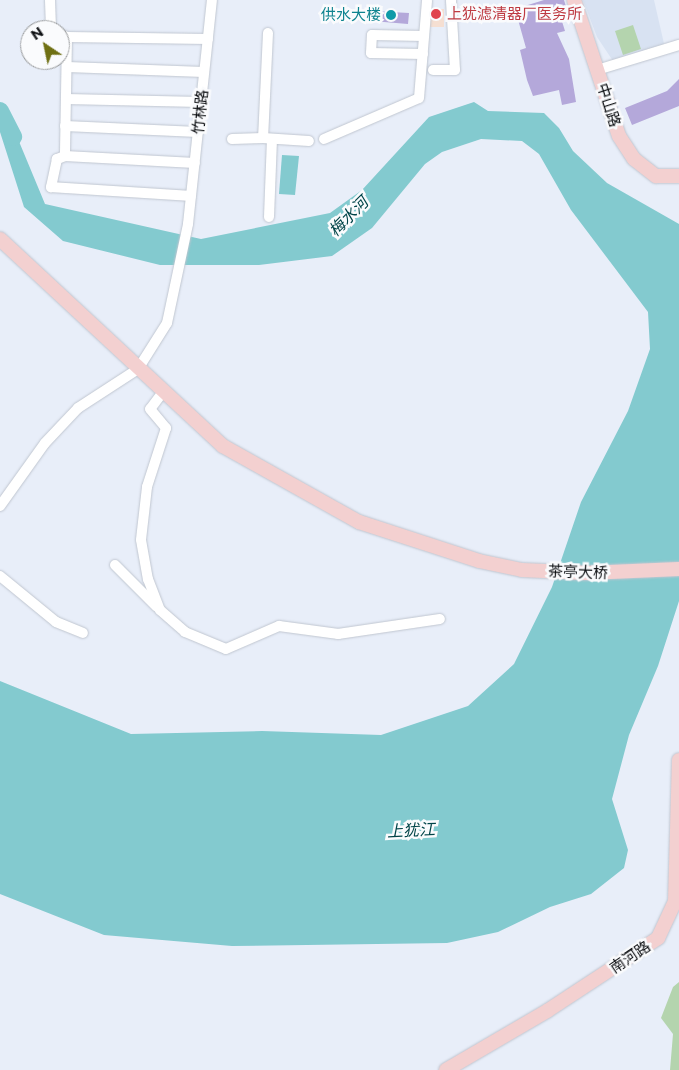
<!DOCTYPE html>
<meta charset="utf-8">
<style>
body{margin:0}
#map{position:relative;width:679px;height:1070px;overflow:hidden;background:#e8eef9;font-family:Montserrat,"Noto Sans SC",sans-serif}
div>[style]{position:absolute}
.built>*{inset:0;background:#d8e2f2}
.medical>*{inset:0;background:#f5dfd2}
.green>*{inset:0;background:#b4d4ae}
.water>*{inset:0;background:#83cacf}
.river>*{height:18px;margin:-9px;padding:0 9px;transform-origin:9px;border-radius:9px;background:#83cacf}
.building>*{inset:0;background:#b4a8da}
.roads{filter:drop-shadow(0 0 1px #c0c6d0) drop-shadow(0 0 1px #c0c6d0)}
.street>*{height:10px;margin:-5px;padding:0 5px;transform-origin:5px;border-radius:5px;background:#fff}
.secondary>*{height:14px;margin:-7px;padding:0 7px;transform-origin:7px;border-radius:7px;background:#f3d0d0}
.dots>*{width:14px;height:14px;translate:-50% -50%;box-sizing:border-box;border:2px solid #fafbfd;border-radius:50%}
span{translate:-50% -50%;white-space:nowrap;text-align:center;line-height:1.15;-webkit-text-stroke:5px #fafbfd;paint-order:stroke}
.health-label{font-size:15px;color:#be3a42}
.left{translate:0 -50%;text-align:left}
.culture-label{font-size:15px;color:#0d838f}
.right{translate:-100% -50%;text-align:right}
.street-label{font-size:15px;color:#0d0f12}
.water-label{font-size:16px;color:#004448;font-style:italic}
.north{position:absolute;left:20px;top:20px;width:50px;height:50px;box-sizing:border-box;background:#fafbfd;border:1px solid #9b9d9f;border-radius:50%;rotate:326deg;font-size:14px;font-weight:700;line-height:20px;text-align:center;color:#0d0f12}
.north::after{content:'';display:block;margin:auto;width:18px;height:22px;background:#6f7014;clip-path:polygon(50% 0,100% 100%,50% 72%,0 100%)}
</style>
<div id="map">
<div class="built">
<i style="clip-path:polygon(583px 0,654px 0,665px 48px,613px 61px,597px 37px)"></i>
</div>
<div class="medical">
<i style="clip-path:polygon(428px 9px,444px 9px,444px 27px,428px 27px)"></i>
</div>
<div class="green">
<i style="clip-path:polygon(633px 25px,641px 49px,623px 55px,615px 31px)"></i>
<i style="clip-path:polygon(679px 982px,679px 1070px,670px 1070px,673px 1034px,661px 1018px,673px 987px)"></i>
</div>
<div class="water">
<i style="clip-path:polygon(474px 102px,488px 111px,544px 113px,559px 128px,573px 151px,607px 183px,679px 224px,679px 601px,658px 666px,629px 735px,612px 799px,628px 850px,624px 868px,591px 894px,550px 907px,498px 932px,447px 943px,232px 946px,104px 935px,0 894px,0 681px,131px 734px,262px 731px,381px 735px,468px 706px,514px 664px,552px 587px,581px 502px,628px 411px,650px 349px,648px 312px,571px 210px,539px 154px,522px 141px,481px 139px,442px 152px,425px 164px,372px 228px,332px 256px,259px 265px,160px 265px,63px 241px,24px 207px,0 132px,0 118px,8px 115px,45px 204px,201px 239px,330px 213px,362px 190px,429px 117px)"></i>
<i style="clip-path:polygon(282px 155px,299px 156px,295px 195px,279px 194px)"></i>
</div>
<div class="river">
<i style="left:0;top:111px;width:29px;rotate:63deg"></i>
</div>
<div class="building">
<i style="clip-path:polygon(544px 0,564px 0,568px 13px,560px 15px,565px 31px,557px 33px,569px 59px,576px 102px,562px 105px,559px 90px,533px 96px,527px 80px,520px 50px,526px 48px,515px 9px)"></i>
<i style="clip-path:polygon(373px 11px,409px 13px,408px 24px,372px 21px)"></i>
<i style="clip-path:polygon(679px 79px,679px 106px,632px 125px,625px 108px,667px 91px)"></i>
</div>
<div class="roads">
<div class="street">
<i style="left:50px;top:0;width:30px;rotate:88deg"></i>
<i style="left:268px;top:33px;width:105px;rotate:92.7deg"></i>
<i style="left:263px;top:138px;width:46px;rotate:3.7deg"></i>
<i style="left:60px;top:34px;width:8px;rotate:23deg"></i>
<i style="left:67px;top:37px;width:119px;rotate:91deg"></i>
<i style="left:65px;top:156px;width:9px;rotate:159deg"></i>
<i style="left:57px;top:159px;width:29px;rotate:102deg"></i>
<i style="left:51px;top:187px;width:140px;rotate:3.7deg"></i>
<i style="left:67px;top:37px;width:141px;rotate:0.8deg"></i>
<i style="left:423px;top:54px;width:52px;rotate:-178.9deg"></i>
<i style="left:371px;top:53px;width:18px;rotate:-87deg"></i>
<i style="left:372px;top:35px;width:52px;rotate:1.1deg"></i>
<i style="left:67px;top:67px;width:137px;rotate:2.1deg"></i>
<i style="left:433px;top:70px;width:22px"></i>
<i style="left:455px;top:70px;width:70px;rotate:-93.3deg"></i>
<i style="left:597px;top:70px;width:86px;rotate:-17deg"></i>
<i style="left:66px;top:99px;width:135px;rotate:1.3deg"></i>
<i style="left:65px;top:126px;width:133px;rotate:2.6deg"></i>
<i style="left:232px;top:139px;width:31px;rotate:-2deg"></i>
<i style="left:324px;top:139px;width:103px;rotate:-23.3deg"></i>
<i style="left:419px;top:98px;width:98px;rotate:-85.3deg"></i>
<i style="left:65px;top:156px;width:130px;rotate:3.1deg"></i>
<i style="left:269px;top:217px;width:78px;rotate:-87.8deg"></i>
<i style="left:163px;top:392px;width:21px;rotate:127deg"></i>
<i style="left:150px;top:409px;width:25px;rotate:50deg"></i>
<i style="left:166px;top:428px;width:62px;rotate:107.9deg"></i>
<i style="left:147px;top:487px;width:53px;rotate:96.5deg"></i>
<i style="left:141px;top:540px;width:40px;rotate:80deg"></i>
<i style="left:148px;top:579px;width:33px;rotate:69deg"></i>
<i style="left:160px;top:610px;width:33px;rotate:41deg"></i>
<i style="left:185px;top:632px;width:44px;rotate:22.5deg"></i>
<i style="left:226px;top:649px;width:58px;rotate:-23.5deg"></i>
<i style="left:279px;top:626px;width:60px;rotate:7.7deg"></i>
<i style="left:338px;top:634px;width:103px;rotate:-8.4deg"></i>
<i style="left:0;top:506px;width:77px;rotate:-54.5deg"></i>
<i style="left:45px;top:443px;width:48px;rotate:-46.7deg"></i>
<i style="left:78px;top:408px;width:72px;rotate:-33deg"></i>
<i style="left:138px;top:369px;width:54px;rotate:-57.8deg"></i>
<i style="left:167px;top:323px;width:101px;rotate:-78deg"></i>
<i style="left:188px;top:224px;width:225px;rotate:-83.9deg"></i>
<i style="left:115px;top:565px;width:59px;rotate:45deg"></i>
<i style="left:0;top:576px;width:72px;rotate:39.4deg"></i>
<i style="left:56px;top:622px;width:29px;rotate:22deg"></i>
</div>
<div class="secondary">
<i style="left:574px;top:0;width:143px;rotate:71.7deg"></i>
<i style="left:619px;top:136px;width:27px;rotate:57deg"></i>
<i style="left:634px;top:159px;width:28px;rotate:38deg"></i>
<i style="left:656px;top:176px;width:23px"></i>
<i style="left:0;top:239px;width:304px;rotate:42.9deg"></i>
<i style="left:223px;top:446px;width:156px;rotate:29.2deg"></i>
<i style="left:359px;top:522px;width:126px;rotate:18deg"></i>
<i style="left:479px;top:561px;width:44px;rotate:11.8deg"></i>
<i style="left:522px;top:570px;width:65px;rotate:2.6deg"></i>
<i style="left:587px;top:573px;width:92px;rotate:-2.5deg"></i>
<i style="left:446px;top:1070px;width:117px;rotate:-30.3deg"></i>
<i style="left:547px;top:1011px;width:133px;rotate:-33.3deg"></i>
<i style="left:658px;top:938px;width:40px;rotate:-65deg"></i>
<i style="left:675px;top:902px;width:142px;rotate:-88.4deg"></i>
</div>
</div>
<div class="dots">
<i style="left:436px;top:14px;background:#e0444e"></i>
<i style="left:391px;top:15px;background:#0f9aa8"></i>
</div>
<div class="health-label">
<span class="left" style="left:447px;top:14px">上犹滤清器厂医务所</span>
</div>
<div class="culture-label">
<span class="right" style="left:381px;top:15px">供水大楼</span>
</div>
<div class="street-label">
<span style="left:609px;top:105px;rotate:72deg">中山路</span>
<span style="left:200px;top:112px;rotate:-84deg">竹林路</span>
<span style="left:578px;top:572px;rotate:2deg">茶亭大桥</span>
<span style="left:630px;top:957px;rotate:-34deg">南河路</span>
</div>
<div class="water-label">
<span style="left:349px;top:217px;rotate:-45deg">梅水河</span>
<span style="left:411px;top:831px;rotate:-3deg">上犹江</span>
</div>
<div class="north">N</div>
</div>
